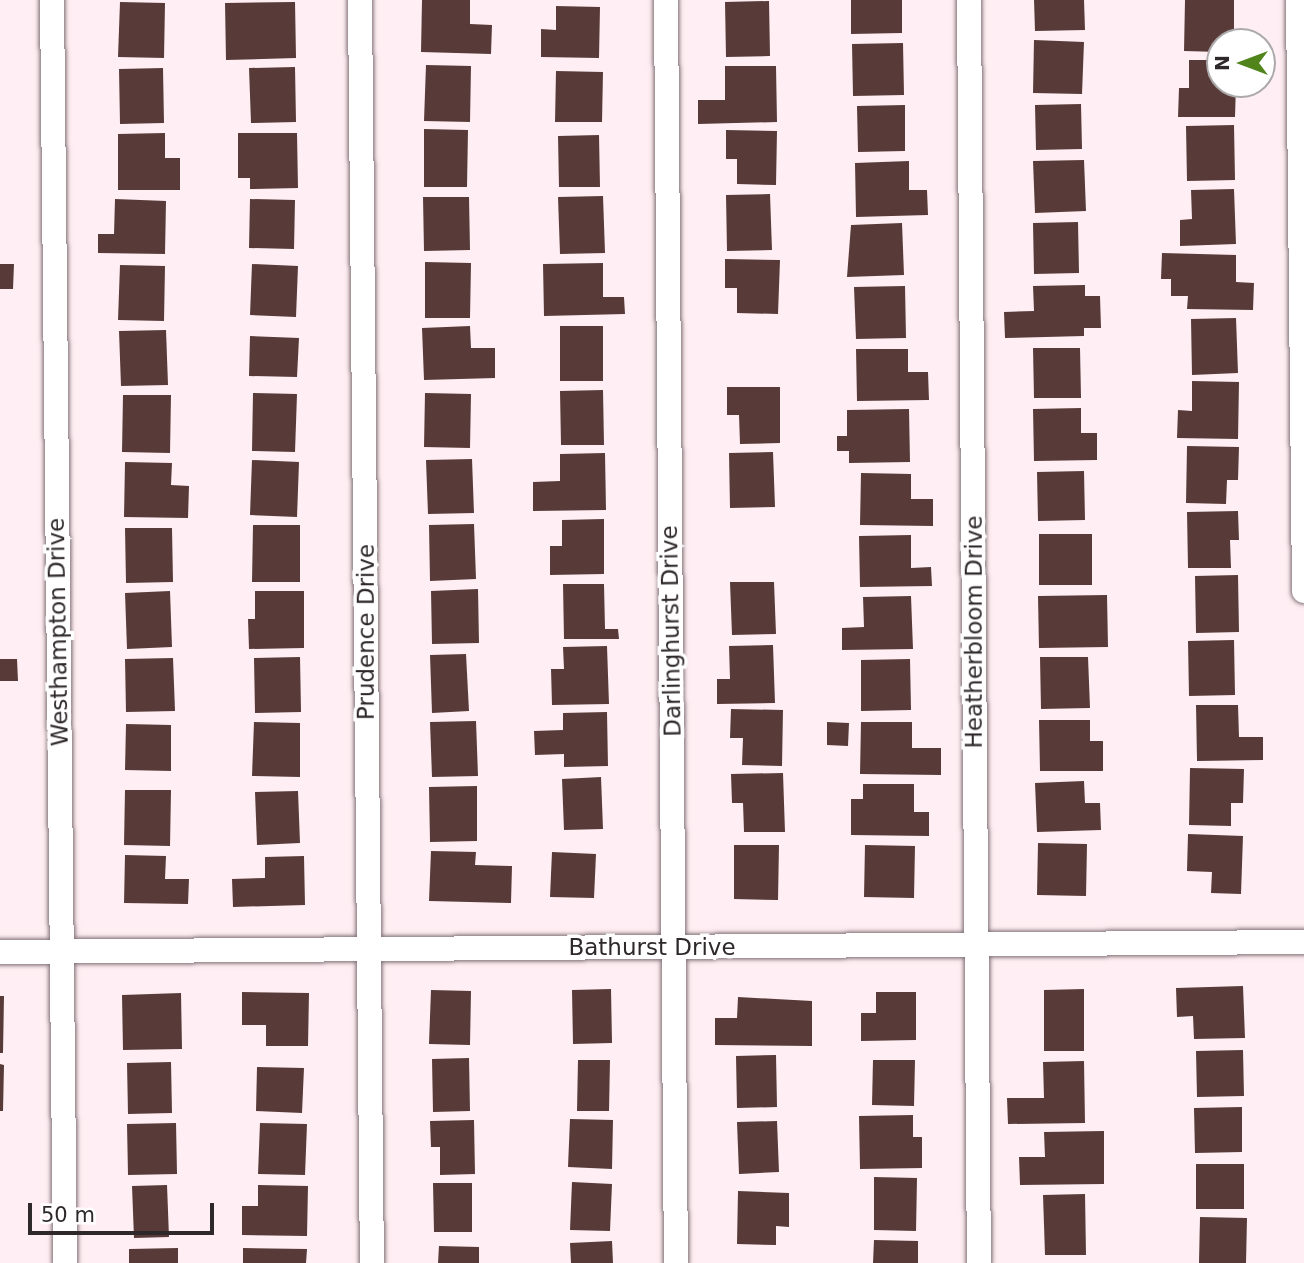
<!DOCTYPE html>
<style>
body{margin:0}
#map{position:relative;width:1304px;height:1263px;overflow:hidden;background:#ffeef3;font-family:"DejaVu Sans",sans-serif}
div>[style]{position:absolute}
.building>*{inset:0;background:#583b39}
.roads{filter:drop-shadow(0 0 2px #827378) drop-shadow(0 0 2px #827378)}
.minor>*{height:24px;margin:-12px;padding:0 12px;transform-origin:12px;border-radius:12px;background:#fff}
span{translate:-50% -50%;white-space:nowrap;text-align:center;line-height:1.15;-webkit-text-stroke:7px #fff;paint-order:stroke}
.street-label{font-size:23px;color:#2e282a}
.north{position:absolute;left:1206px;top:28px;width:70px;height:70px;box-sizing:border-box;background:#fff;border:2px solid #aba9aa;border-radius:50%;rotate:270deg;font-size:19px;font-weight:700;line-height:28px;text-align:center;color:#2e282a}
.north::after{content:'';display:block;margin:auto;width:24px;height:32px;background:#51851b;clip-path:polygon(50% 0,100% 100%,50% 72%,0 100%)}
.scale{position:absolute;left:28px;top:1203px;width:186px;height:32px;box-sizing:border-box;border:4px solid #2e282a;border-top:0;padding-left:9px;font-size:21px;line-height:24px;white-space:nowrap;color:#2e282a;-webkit-text-stroke:5px #fff;paint-order:stroke}
</style>
<div id="map">
<div class="building">
<i style="clip-path:polygon(422px 0,470px 0,470px 24px,492px 25px,491px 54px,421px 52px)"></i>
<i style="clip-path:polygon(851px 0,902px 0,902px 33px,851px 34px)"></i>
<i style="clip-path:polygon(1034px 0,1084px 0,1085px 30px,1035px 31px)"></i>
<i style="clip-path:polygon(1185px 0,1234px 0,1234px 42px,1220px 42px,1220px 52px,1184px 51px)"></i>
<i style="clip-path:polygon(769px 1px,770px 56px,726px 57px,725px 2px)"></i>
<i style="clip-path:polygon(120px 2px,165px 3px,164px 58px,118px 57px)"></i>
<i style="clip-path:polygon(295px 2px,296px 58px,226px 60px,225px 3px)"></i>
<i style="clip-path:polygon(556px 6px,600px 7px,599px 58px,541px 57px,541px 29px,556px 30px)"></i>
<i style="clip-path:polygon(1034px 40px,1084px 42px,1082px 94px,1033px 93px)"></i>
<i style="clip-path:polygon(903px 43px,904px 95px,853px 96px,852px 44px)"></i>
<i style="clip-path:polygon(1189px 60px,1220px 60px,1220px 84px,1236px 84px,1235px 117px,1178px 117px,1179px 88px,1189px 88px)"></i>
<i style="clip-path:polygon(426px 65px,471px 66px,470px 122px,424px 121px)"></i>
<i style="clip-path:polygon(725px 66px,776px 66px,777px 122px,698px 124px,698px 100px,725px 100px)"></i>
<i style="clip-path:polygon(295px 67px,296px 122px,251px 123px,249px 68px)"></i>
<i style="clip-path:polygon(163px 68px,164px 123px,120px 124px,119px 69px)"></i>
<i style="clip-path:polygon(556px 71px,603px 72px,602px 122px,555px 122px)"></i>
<i style="clip-path:polygon(1081px 104px,1082px 149px,1036px 150px,1035px 105px)"></i>
<i style="clip-path:polygon(905px 105px,905px 151px,858px 152px,857px 106px)"></i>
<i style="clip-path:polygon(1234px 125px,1235px 180px,1187px 181px,1186px 126px)"></i>
<i style="clip-path:polygon(424px 129px,468px 130px,467px 187px,424px 187px)"></i>
<i style="clip-path:polygon(726px 130px,777px 131px,776px 185px,737px 184px,737px 159px,726px 159px)"></i>
<i style="clip-path:polygon(165px 133px,165px 158px,180px 158px,180px 190px,118px 190px,118px 134px)"></i>
<i style="clip-path:polygon(238px 133px,297px 133px,298px 188px,250px 189px,250px 178px,238px 178px)"></i>
<i style="clip-path:polygon(599px 135px,600px 187px,559px 187px,558px 136px)"></i>
<i style="clip-path:polygon(1084px 160px,1086px 211px,1035px 213px,1033px 161px)"></i>
<i style="clip-path:polygon(909px 161px,909px 190px,927px 190px,928px 215px,856px 217px,855px 163px)"></i>
<i style="clip-path:polygon(1234px 189px,1236px 244px,1180px 246px,1180px 220px,1192px 219px,1191px 190px)"></i>
<i style="clip-path:polygon(770px 194px,772px 250px,727px 251px,726px 195px)"></i>
<i style="clip-path:polygon(603px 196px,605px 253px,560px 254px,558px 197px)"></i>
<i style="clip-path:polygon(423px 197px,469px 197px,470px 250px,424px 251px)"></i>
<i style="clip-path:polygon(115px 199px,166px 201px,165px 254px,98px 253px,98px 234px,114px 234px)"></i>
<i style="clip-path:polygon(250px 199px,295px 200px,294px 249px,249px 248px)"></i>
<i style="clip-path:polygon(1078px 222px,1079px 273px,1034px 274px,1033px 223px)"></i>
<i style="clip-path:polygon(902px 223px,904px 275px,847px 277px,851px 225px)"></i>
<i style="clip-path:polygon(1162px 253px,1236px 255px,1236px 282px,1254px 283px,1253px 310px,1187px 309px,1188px 296px,1171px 296px,1171px 279px,1161px 279px)"></i>
<i style="clip-path:polygon(725px 259px,780px 260px,778px 314px,737px 313px,737px 288px,725px 288px)"></i>
<i style="clip-path:polygon(425px 262px,471px 263px,470px 318px,425px 318px)"></i>
<i style="clip-path:polygon(603px 263px,603px 297px,624px 297px,625px 314px,544px 316px,543px 264px)"></i>
<i style="clip-path:polygon(0 264px,14px 264px,13px 289px,0 289px)"></i>
<i style="clip-path:polygon(252px 264px,298px 266px,296px 317px,250px 315px)"></i>
<i style="clip-path:polygon(120px 265px,165px 266px,164px 321px,118px 320px)"></i>
<i style="clip-path:polygon(1085px 285px,1085px 296px,1100px 296px,1101px 328px,1084px 328px,1084px 336px,1005px 338px,1004px 312px,1034px 311px,1033px 286px)"></i>
<i style="clip-path:polygon(905px 286px,906px 338px,856px 339px,854px 287px)"></i>
<i style="clip-path:polygon(1236px 318px,1238px 373px,1192px 375px,1191px 319px)"></i>
<i style="clip-path:polygon(470px 326px,471px 348px,495px 348px,495px 378px,424px 380px,422px 328px)"></i>
<i style="clip-path:polygon(560px 326px,603px 326px,603px 381px,560px 381px)"></i>
<i style="clip-path:polygon(166px 330px,168px 385px,121px 386px,119px 331px)"></i>
<i style="clip-path:polygon(250px 336px,299px 338px,297px 377px,249px 376px)"></i>
<i style="clip-path:polygon(1033px 348px,1080px 348px,1081px 398px,1034px 398px)"></i>
<i style="clip-path:polygon(856px 349px,908px 349px,908px 372px,928px 372px,929px 400px,857px 401px)"></i>
<i style="clip-path:polygon(1192px 381px,1239px 382px,1238px 439px,1177px 438px,1178px 410px,1192px 411px)"></i>
<i style="clip-path:polygon(727px 387px,780px 387px,780px 443px,740px 444px,739px 415px,727px 415px)"></i>
<i style="clip-path:polygon(603px 390px,604px 445px,561px 445px,560px 391px)"></i>
<i style="clip-path:polygon(253px 393px,297px 394px,295px 452px,252px 451px)"></i>
<i style="clip-path:polygon(425px 393px,471px 394px,470px 448px,424px 447px)"></i>
<i style="clip-path:polygon(123px 395px,171px 395px,170px 453px,122px 452px)"></i>
<i style="clip-path:polygon(1081px 408px,1081px 433px,1097px 433px,1097px 460px,1034px 461px,1033px 409px)"></i>
<i style="clip-path:polygon(909px 409px,910px 462px,849px 463px,849px 451px,837px 451px,837px 436px,847px 436px,847px 410px)"></i>
<i style="clip-path:polygon(1187px 446px,1239px 447px,1238px 480px,1227px 480px,1226px 504px,1186px 503px)"></i>
<i style="clip-path:polygon(773px 452px,775px 507px,730px 508px,729px 453px)"></i>
<i style="clip-path:polygon(605px 453px,606px 510px,533px 511px,533px 482px,560px 481px,560px 454px)"></i>
<i style="clip-path:polygon(472px 459px,474px 513px,428px 514px,426px 460px)"></i>
<i style="clip-path:polygon(252px 460px,299px 462px,297px 517px,250px 515px)"></i>
<i style="clip-path:polygon(125px 462px,172px 463px,171px 485px,189px 486px,188px 518px,124px 517px)"></i>
<i style="clip-path:polygon(1084px 471px,1085px 520px,1038px 521px,1037px 472px)"></i>
<i style="clip-path:polygon(861px 473px,911px 474px,911px 499px,933px 499px,933px 526px,860px 525px)"></i>
<i style="clip-path:polygon(1238px 511px,1239px 540px,1230px 540px,1231px 568px,1188px 568px,1187px 512px)"></i>
<i style="clip-path:polygon(604px 519px,604px 574px,550px 575px,550px 546px,562px 546px,562px 520px)"></i>
<i style="clip-path:polygon(474px 524px,476px 579px,430px 581px,429px 525px)"></i>
<i style="clip-path:polygon(253px 525px,300px 525px,300px 582px,252px 582px)"></i>
<i style="clip-path:polygon(125px 528px,172px 528px,173px 582px,126px 583px)"></i>
<i style="clip-path:polygon(1039px 534px,1092px 534px,1092px 585px,1039px 585px)"></i>
<i style="clip-path:polygon(911px 535px,911px 568px,931px 567px,932px 586px,860px 587px,859px 536px)"></i>
<i style="clip-path:polygon(1238px 575px,1239px 632px,1196px 633px,1195px 576px)"></i>
<i style="clip-path:polygon(730px 582px,774px 582px,776px 634px,732px 635px)"></i>
<i style="clip-path:polygon(563px 584px,604px 584px,605px 629px,618px 629px,619px 639px,564px 639px)"></i>
<i style="clip-path:polygon(478px 589px,479px 643px,432px 644px,431px 591px)"></i>
<i style="clip-path:polygon(170px 591px,172px 647px,127px 649px,125px 593px)"></i>
<i style="clip-path:polygon(255px 591px,304px 591px,304px 648px,249px 649px,248px 619px,255px 619px)"></i>
<i style="clip-path:polygon(1107px 595px,1108px 647px,1039px 648px,1038px 596px)"></i>
<i style="clip-path:polygon(911px 596px,913px 649px,842px 650px,842px 628px,864px 627px,863px 597px)"></i>
<i style="clip-path:polygon(1234px 640px,1235px 695px,1189px 696px,1188px 641px)"></i>
<i style="clip-path:polygon(773px 645px,775px 703px,717px 704px,717px 679px,730px 679px,729px 646px)"></i>
<i style="clip-path:polygon(607px 646px,609px 704px,552px 705px,551px 669px,564px 669px,563px 647px)"></i>
<i style="clip-path:polygon(466px 654px,469px 711px,432px 713px,430px 655px)"></i>
<i style="clip-path:polygon(300px 657px,301px 712px,255px 713px,254px 658px)"></i>
<i style="clip-path:polygon(1040px 657px,1088px 657px,1090px 708px,1041px 709px)"></i>
<i style="clip-path:polygon(173px 658px,175px 711px,126px 712px,125px 659px)"></i>
<i style="clip-path:polygon(0 659px,17px 659px,18px 681px,0 681px)"></i>
<i style="clip-path:polygon(910px 659px,911px 710px,861px 711px,861px 660px)"></i>
<i style="clip-path:polygon(1196px 705px,1238px 705px,1239px 737px,1263px 737px,1263px 760px,1197px 761px)"></i>
<i style="clip-path:polygon(731px 709px,783px 710px,782px 766px,742px 765px,743px 738px,730px 738px)"></i>
<i style="clip-path:polygon(607px 712px,608px 766px,564px 767px,564px 754px,535px 755px,534px 731px,563px 730px,563px 713px)"></i>
<i style="clip-path:polygon(1039px 720px,1090px 720px,1090px 741px,1103px 741px,1103px 771px,1040px 771px)"></i>
<i style="clip-path:polygon(476px 721px,478px 776px,432px 777px,430px 722px)"></i>
<i style="clip-path:polygon(254px 722px,300px 723px,300px 777px,252px 776px)"></i>
<i style="clip-path:polygon(827px 722px,849px 723px,848px 746px,827px 745px)"></i>
<i style="clip-path:polygon(861px 722px,912px 722px,912px 748px,941px 748px,941px 775px,860px 774px)"></i>
<i style="clip-path:polygon(126px 724px,171px 725px,171px 771px,125px 770px)"></i>
<i style="clip-path:polygon(1190px 768px,1244px 769px,1243px 803px,1231px 803px,1231px 826px,1189px 825px)"></i>
<i style="clip-path:polygon(783px 773px,785px 832px,744px 832px,743px 803px,732px 803px,731px 774px)"></i>
<i style="clip-path:polygon(601px 777px,603px 829px,564px 830px,562px 779px)"></i>
<i style="clip-path:polygon(1084px 781px,1085px 803px,1100px 803px,1101px 830px,1037px 832px,1035px 783px)"></i>
<i style="clip-path:polygon(863px 784px,914px 784px,914px 812px,929px 812px,929px 836px,851px 835px,851px 799px,863px 799px)"></i>
<i style="clip-path:polygon(477px 786px,477px 841px,430px 842px,429px 787px)"></i>
<i style="clip-path:polygon(125px 790px,171px 790px,170px 846px,124px 845px)"></i>
<i style="clip-path:polygon(298px 791px,300px 843px,257px 845px,255px 792px)"></i>
<i style="clip-path:polygon(1188px 834px,1243px 836px,1241px 894px,1211px 893px,1212px 872px,1187px 871px)"></i>
<i style="clip-path:polygon(1038px 843px,1087px 844px,1086px 896px,1037px 895px)"></i>
<i style="clip-path:polygon(734px 845px,779px 845px,778px 900px,734px 899px)"></i>
<i style="clip-path:polygon(865px 845px,915px 846px,914px 898px,864px 897px)"></i>
<i style="clip-path:polygon(431px 851px,476px 852px,475px 865px,512px 866px,511px 903px,429px 901px)"></i>
<i style="clip-path:polygon(552px 852px,596px 854px,594px 898px,550px 897px)"></i>
<i style="clip-path:polygon(125px 855px,166px 856px,165px 879px,189px 879px,188px 904px,124px 903px)"></i>
<i style="clip-path:polygon(304px 856px,305px 905px,233px 907px,232px 879px,265px 878px,265px 857px)"></i>
<i style="clip-path:polygon(1243px 986px,1245px 1038px,1194px 1039px,1193px 1016px,1177px 1017px,1176px 988px)"></i>
<i style="clip-path:polygon(611px 989px,612px 1043px,573px 1044px,572px 990px)"></i>
<i style="clip-path:polygon(1084px 989px,1084px 1051px,1044px 1051px,1044px 990px)"></i>
<i style="clip-path:polygon(431px 990px,471px 991px,470px 1045px,429px 1044px)"></i>
<i style="clip-path:polygon(242px 992px,309px 993px,308px 1046px,266px 1046px,266px 1025px,242px 1025px)"></i>
<i style="clip-path:polygon(876px 992px,916px 992px,916px 1040px,861px 1041px,861px 1013px,876px 1013px)"></i>
<i style="clip-path:polygon(181px 993px,182px 1049px,123px 1050px,122px 995px)"></i>
<i style="clip-path:polygon(0 996px,4px 996px,3px 1053px,0 1053px)"></i>
<i style="clip-path:polygon(738px 997px,812px 1001px,812px 1046px,715px 1045px,715px 1018px,737px 1018px)"></i>
<i style="clip-path:polygon(1243px 1050px,1244px 1096px,1197px 1097px,1196px 1051px)"></i>
<i style="clip-path:polygon(776px 1055px,777px 1107px,737px 1108px,736px 1056px)"></i>
<i style="clip-path:polygon(469px 1058px,470px 1111px,433px 1112px,432px 1059px)"></i>
<i style="clip-path:polygon(578px 1060px,610px 1060px,609px 1111px,577px 1111px)"></i>
<i style="clip-path:polygon(873px 1060px,915px 1060px,914px 1106px,872px 1105px)"></i>
<i style="clip-path:polygon(1084px 1061px,1085px 1123px,1008px 1124px,1007px 1098px,1044px 1098px,1043px 1062px)"></i>
<i style="clip-path:polygon(171px 1062px,172px 1113px,128px 1114px,127px 1063px)"></i>
<i style="clip-path:polygon(0 1064px,4px 1065px,3px 1111px,0 1111px)"></i>
<i style="clip-path:polygon(257px 1067px,304px 1068px,302px 1113px,256px 1111px)"></i>
<i style="clip-path:polygon(1242px 1107px,1242px 1152px,1195px 1153px,1194px 1108px)"></i>
<i style="clip-path:polygon(913px 1115px,913px 1137px,922px 1137px,922px 1168px,860px 1169px,859px 1116px)"></i>
<i style="clip-path:polygon(570px 1119px,613px 1120px,612px 1169px,568px 1167px)"></i>
<i style="clip-path:polygon(474px 1120px,475px 1174px,440px 1175px,440px 1147px,431px 1147px,430px 1121px)"></i>
<i style="clip-path:polygon(777px 1121px,779px 1172px,739px 1174px,737px 1122px)"></i>
<i style="clip-path:polygon(176px 1123px,177px 1174px,128px 1175px,127px 1124px)"></i>
<i style="clip-path:polygon(260px 1123px,307px 1124px,305px 1175px,258px 1174px)"></i>
<i style="clip-path:polygon(1104px 1131px,1104px 1184px,1020px 1185px,1019px 1157px,1045px 1157px,1044px 1132px)"></i>
<i style="clip-path:polygon(1196px 1164px,1244px 1164px,1244px 1209px,1196px 1209px)"></i>
<i style="clip-path:polygon(874px 1177px,917px 1178px,916px 1231px,874px 1230px)"></i>
<i style="clip-path:polygon(572px 1182px,612px 1184px,610px 1231px,570px 1230px)"></i>
<i style="clip-path:polygon(433px 1183px,472px 1183px,472px 1232px,434px 1232px)"></i>
<i style="clip-path:polygon(167px 1185px,169px 1237px,134px 1238px,132px 1186px)"></i>
<i style="clip-path:polygon(258px 1185px,308px 1186px,307px 1236px,242px 1235px,242px 1206px,258px 1206px)"></i>
<i style="clip-path:polygon(738px 1191px,789px 1193px,789px 1227px,776px 1226px,776px 1245px,737px 1244px)"></i>
<i style="clip-path:polygon(1085px 1194px,1086px 1255px,1045px 1255px,1043px 1195px)"></i>
<i style="clip-path:polygon(1200px 1217px,1247px 1218px,1246px 1263px,1199px 1263px)"></i>
<i style="clip-path:polygon(874px 1240px,918px 1241px,918px 1263px,873px 1263px)"></i>
<i style="clip-path:polygon(612px 1241px,613px 1263px,571px 1263px,570px 1243px)"></i>
<i style="clip-path:polygon(439px 1246px,479px 1247px,479px 1263px,438px 1263px)"></i>
<i style="clip-path:polygon(178px 1248px,178px 1263px,129px 1263px,129px 1249px)"></i>
<i style="clip-path:polygon(243px 1248px,307px 1249px,306px 1263px,243px 1263px)"></i>
</div>
<div class="roads">
<div class="minor">
<i style="left:52px;top:0;width:1263px;rotate:89.41deg"></i>
<i style="left:360px;top:0;width:1263px;rotate:89.46deg"></i>
<i style="left:666px;top:0;width:1263px;rotate:89.55deg"></i>
<i style="left:969px;top:0;width:1263px;rotate:89.55deg"></i>
<i style="left:1298px;top:0;width:591px;rotate:89.42deg"></i>
<i style="left:0;top:952px;width:1304px;rotate:-0.44deg"></i>
</div>
</div>
<div class="street-label">
<span style="left:671px;top:631px;rotate:-91deg">Darlinghurst Drive</span>
<span style="left:58px;top:632px;rotate:-91deg">Westhampton Drive</span>
<span style="left:366px;top:632px;rotate:-90deg">Prudence Drive</span>
<span style="left:974px;top:632px;rotate:-90deg">Heatherbloom Drive</span>
<span style="left:652px;top:947px">Bathurst Drive</span>
</div>
<div class="north">N</div>
<div class="scale">50 m</div>
</div>
